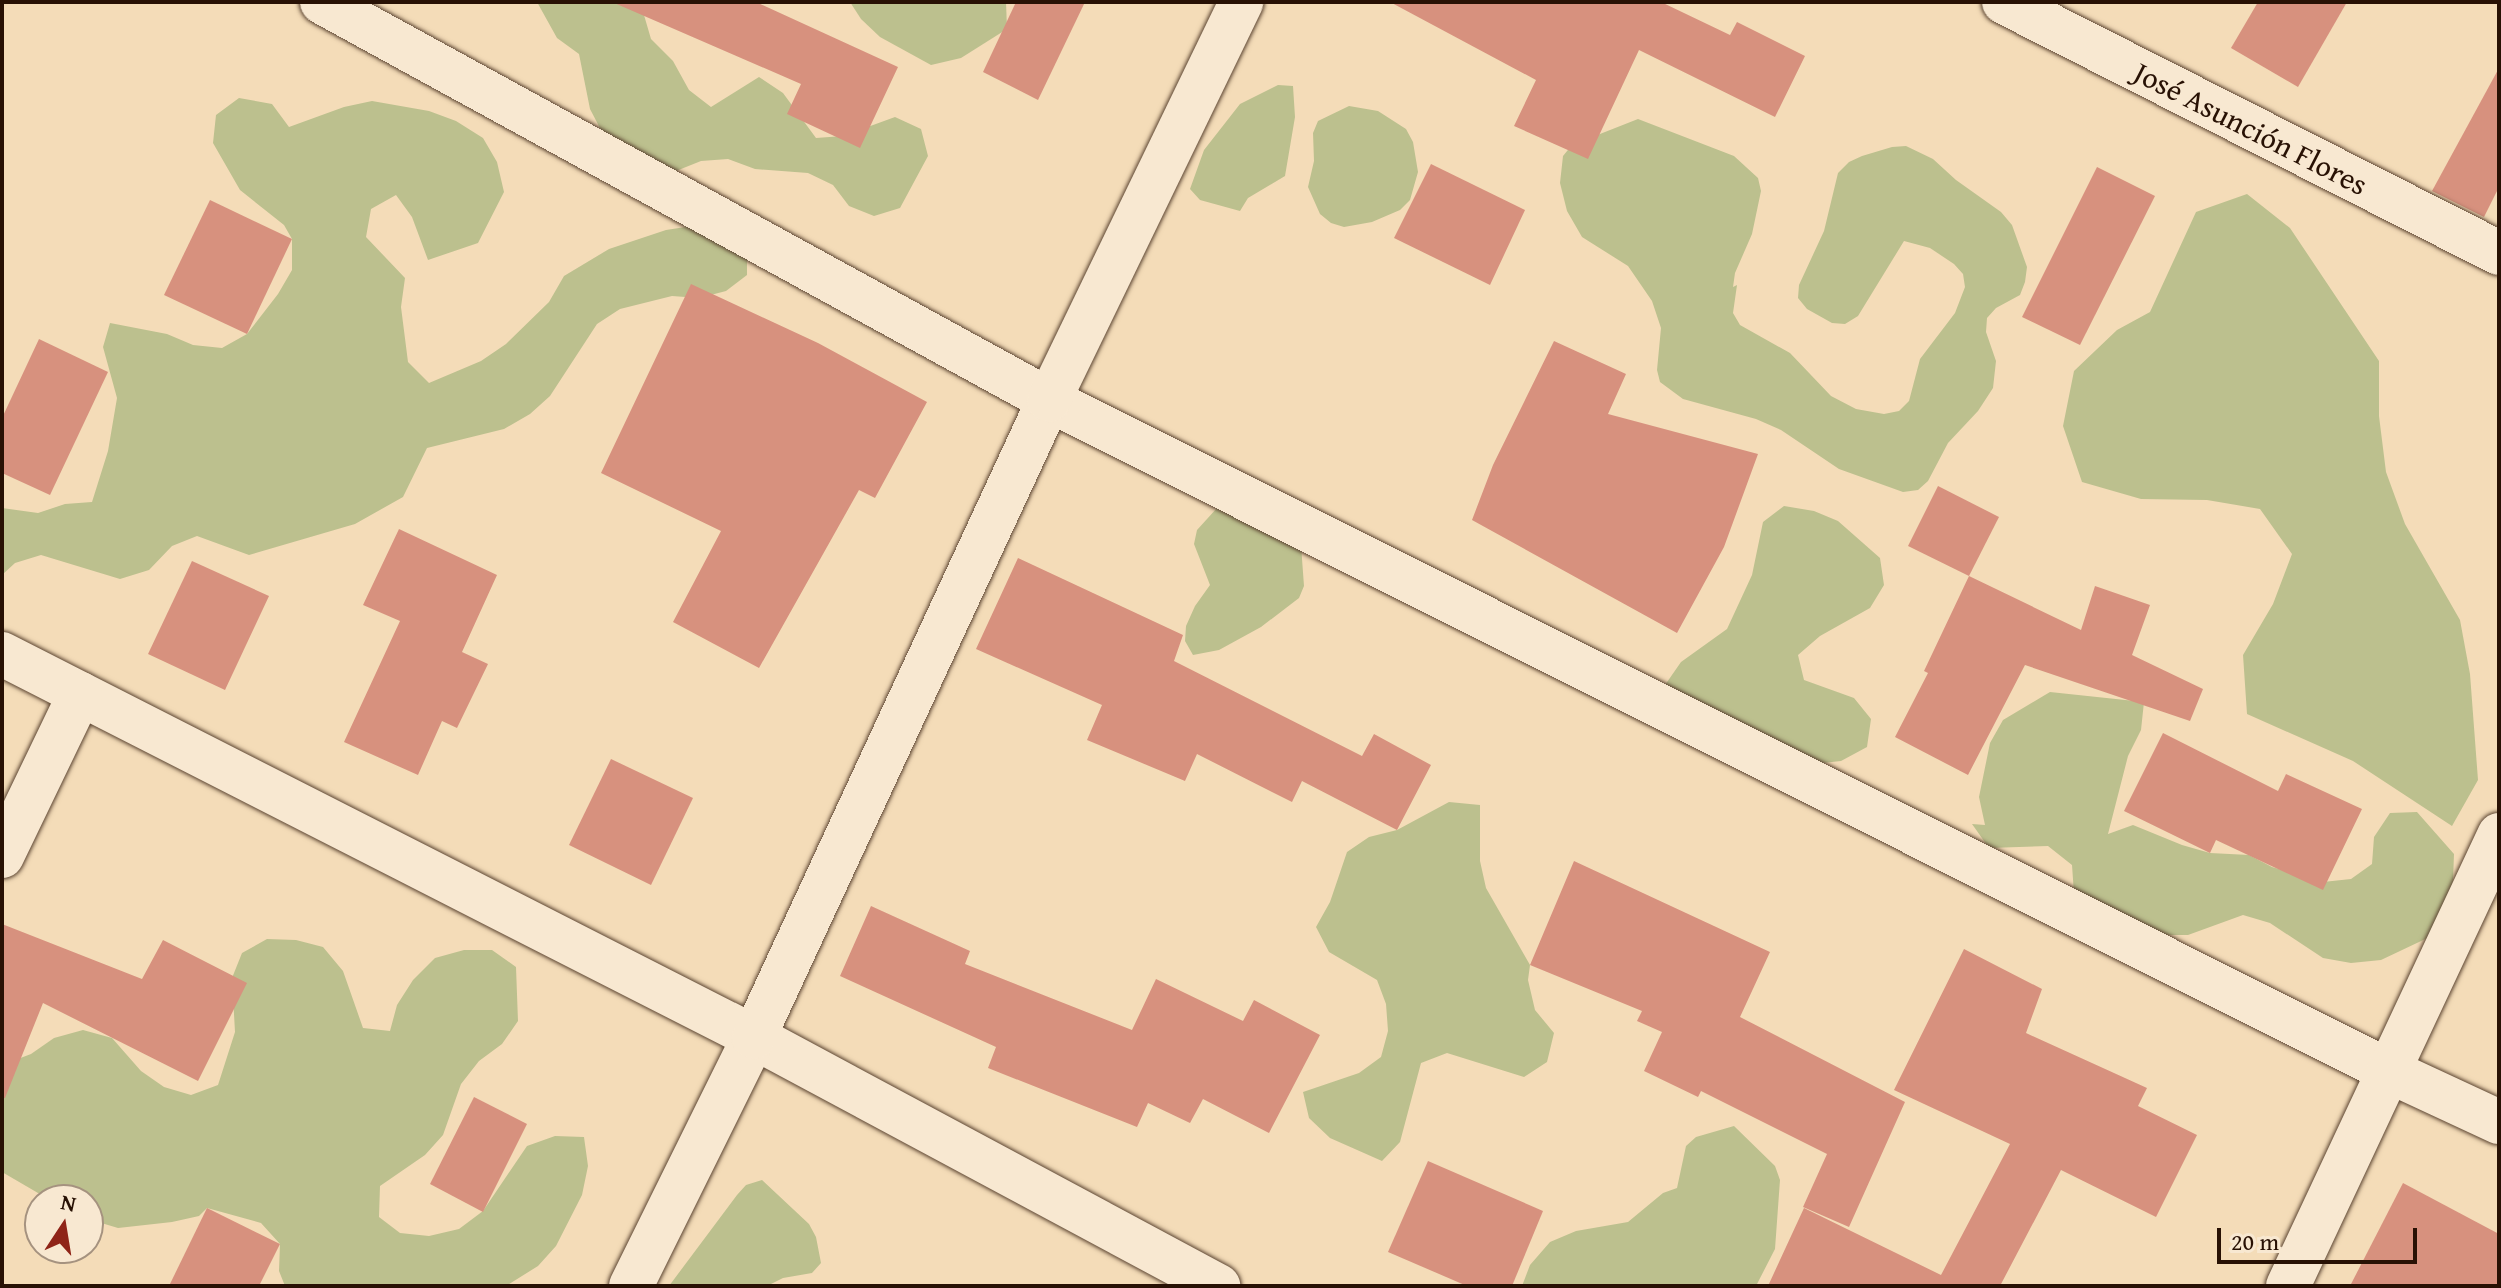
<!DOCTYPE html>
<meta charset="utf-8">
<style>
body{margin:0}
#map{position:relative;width:2501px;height:1288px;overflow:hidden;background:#f4dcb8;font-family:"Gentium Book Plus",serif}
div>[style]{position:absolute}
.green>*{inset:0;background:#bcc08e}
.building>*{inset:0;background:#d7917e}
.roads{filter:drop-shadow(0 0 2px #5b4431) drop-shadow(0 0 2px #5b4431)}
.street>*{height:44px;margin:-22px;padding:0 22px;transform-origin:22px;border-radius:22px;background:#f8e8d1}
.secondary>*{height:44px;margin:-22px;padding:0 22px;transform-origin:22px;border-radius:22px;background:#f8e8d1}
span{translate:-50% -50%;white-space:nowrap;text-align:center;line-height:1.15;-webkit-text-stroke:8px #f8e8d1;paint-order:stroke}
.street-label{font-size:30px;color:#281104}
.frame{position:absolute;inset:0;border:4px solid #281104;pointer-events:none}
.north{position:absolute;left:24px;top:1184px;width:80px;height:80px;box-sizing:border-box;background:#f8e8d1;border:2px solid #a5927f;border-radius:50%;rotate:12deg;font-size:22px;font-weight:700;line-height:32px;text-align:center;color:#281104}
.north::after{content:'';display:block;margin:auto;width:28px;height:36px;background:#8f2418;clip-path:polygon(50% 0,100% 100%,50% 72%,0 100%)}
.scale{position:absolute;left:2217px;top:1228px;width:200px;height:36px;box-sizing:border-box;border:4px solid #281104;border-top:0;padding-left:10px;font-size:24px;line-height:28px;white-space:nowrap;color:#281104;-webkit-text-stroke:6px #f8e8d1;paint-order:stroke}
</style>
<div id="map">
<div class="green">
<i style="clip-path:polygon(537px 2px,652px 2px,644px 15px,651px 39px,673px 61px,689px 90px,711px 107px,759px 77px,783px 93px,816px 138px,843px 136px,895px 117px,921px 129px,928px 156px,900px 208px,874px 216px,849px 206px,833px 185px,808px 173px,755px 169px,728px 159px,701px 161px,676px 171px,652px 162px,602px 132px,590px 109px,579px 54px,557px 38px)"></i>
<i style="clip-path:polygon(850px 2px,1006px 2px,1007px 29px,961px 58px,931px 65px,880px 37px,861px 19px)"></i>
<i style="clip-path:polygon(1278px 85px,1293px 86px,1295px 117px,1285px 176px,1248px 198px,1240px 211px,1200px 200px,1190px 189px,1204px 150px,1240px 104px)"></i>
<i style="clip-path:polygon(239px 98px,272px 104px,289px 127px,344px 107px,372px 101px,429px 111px,456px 121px,483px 138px,497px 162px,504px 192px,478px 243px,428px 260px,412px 217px,396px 195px,371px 209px,366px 237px,405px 278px,401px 307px,408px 362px,429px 383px,481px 361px,506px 344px,549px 302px,564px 276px,609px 249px,666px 230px,692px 226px,747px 247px,747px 275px,726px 291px,699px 298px,672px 296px,620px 309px,597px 324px,550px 396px,530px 414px,504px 429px,427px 448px,403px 497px,355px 524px,249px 555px,197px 536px,172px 546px,149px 570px,120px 579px,41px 555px,15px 563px,2px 575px,2px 508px,38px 513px,65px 504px,92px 502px,108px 451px,117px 398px,103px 347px,110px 323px,167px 334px,193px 345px,222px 348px,247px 334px,278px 294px,292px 270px,292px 239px,284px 225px,240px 190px,213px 143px,216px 115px)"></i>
<i style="clip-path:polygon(1349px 106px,1378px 111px,1406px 129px,1413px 142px,1418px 172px,1410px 200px,1400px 210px,1372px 222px,1344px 227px,1331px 223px,1320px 214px,1308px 187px,1314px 161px,1313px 133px,1318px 121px)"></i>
<i style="clip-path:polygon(1638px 119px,1734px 156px,1758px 178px,1761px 191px,1752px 234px,1735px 273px,1733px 287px,1737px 285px,1733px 313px,1740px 325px,1790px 353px,1831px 396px,1856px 409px,1884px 414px,1899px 411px,1909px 401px,1920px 359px,1955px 313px,1965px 287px,1963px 274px,1954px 264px,1930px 248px,1904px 241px,1858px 316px,1845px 324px,1832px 323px,1807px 309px,1798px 298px,1799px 285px,1824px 231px,1838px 173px,1849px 162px,1862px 156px,1892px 147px,1906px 146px,1933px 159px,1956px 180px,2001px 212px,2012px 225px,2027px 267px,2025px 282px,2020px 295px,1996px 308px,1987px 318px,1986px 332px,1996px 361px,1993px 388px,1978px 411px,1948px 443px,1928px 481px,1918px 490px,1903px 492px,1839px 469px,1781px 430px,1756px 419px,1683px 399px,1660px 382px,1657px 370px,1661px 328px,1652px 301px,1628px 266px,1582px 237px,1567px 211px,1560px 183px,1563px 156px,1572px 145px)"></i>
<i style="clip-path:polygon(2247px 194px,2290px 228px,2379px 361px,2379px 416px,2386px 472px,2405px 524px,2460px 620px,2470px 674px,2478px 780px,2452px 826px,2353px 761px,2247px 714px,2243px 655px,2273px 604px,2292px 554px,2260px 509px,2207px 500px,2141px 499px,2082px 482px,2063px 426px,2074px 371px,2117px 330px,2150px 312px,2196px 212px)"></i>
<i style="clip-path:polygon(1784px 506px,1814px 511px,1838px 521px,1880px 558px,1884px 585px,1870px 608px,1820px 636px,1798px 655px,1804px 680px,1854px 698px,1871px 719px,1867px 747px,1841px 761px,1813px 764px,1665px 685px,1681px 662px,1727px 629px,1752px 575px,1763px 522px)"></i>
<i style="clip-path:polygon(1217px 508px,1301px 545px,1304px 586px,1299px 598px,1261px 627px,1219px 650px,1193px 655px,1185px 641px,1186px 626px,1195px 606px,1210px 585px,1194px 544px,1197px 530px)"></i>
<i style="clip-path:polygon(2050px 692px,2144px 702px,2141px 730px,2128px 756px,2108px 834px,2133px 825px,2182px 845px,2210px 853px,2249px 855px,2272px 867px,2323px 882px,2351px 879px,2372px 864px,2374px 837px,2390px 813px,2417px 812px,2454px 854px,2453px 881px,2438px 933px,2381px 960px,2351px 963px,2323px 958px,2270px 923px,2243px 915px,2188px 935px,2159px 935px,2074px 894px,2072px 865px,2048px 846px,1989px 848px,1972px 824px,1985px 825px,1979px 797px,1990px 743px,2003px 720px)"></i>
<i style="clip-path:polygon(1449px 802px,1480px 805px,1480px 861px,1486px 888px,1530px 965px,1528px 980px,1535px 1010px,1554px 1033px,1547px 1062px,1524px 1077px,1447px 1053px,1421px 1063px,1400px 1142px,1382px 1161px,1330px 1138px,1309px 1118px,1303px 1092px,1359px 1073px,1381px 1057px,1388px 1031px,1386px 1004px,1377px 980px,1329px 952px,1316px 927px,1330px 902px,1347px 852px,1369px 837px,1397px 830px)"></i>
<i style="clip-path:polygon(267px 939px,296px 940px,323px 947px,343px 971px,363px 1028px,390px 1031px,397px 1005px,413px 980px,435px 958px,464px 950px,492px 950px,516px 967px,518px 1021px,502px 1044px,479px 1061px,461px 1084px,443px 1135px,425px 1155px,380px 1186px,379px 1217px,400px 1233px,429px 1236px,459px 1229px,483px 1211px,527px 1146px,555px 1136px,584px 1137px,588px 1166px,582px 1195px,556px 1246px,538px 1266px,506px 1286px,285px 1286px,279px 1271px,280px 1244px,261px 1223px,207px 1208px,199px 1216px,172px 1222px,118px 1228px,88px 1219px,88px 1200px,50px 1200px,2px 1172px,2px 1065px,31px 1054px,54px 1038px,83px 1030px,112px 1038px,141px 1071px,164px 1087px,191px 1095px,218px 1085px,235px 1032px,232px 978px,242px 953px)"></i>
<i style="clip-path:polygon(1734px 1126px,1775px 1166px,1780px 1180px,1775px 1249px,1756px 1286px,1522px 1286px,1530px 1265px,1550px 1242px,1576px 1231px,1628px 1222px,1663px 1193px,1677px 1188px,1686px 1146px,1696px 1137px)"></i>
<i style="clip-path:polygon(762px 1180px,809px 1224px,816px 1237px,821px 1263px,812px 1273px,783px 1278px,767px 1286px,669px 1286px,737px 1195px,746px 1185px)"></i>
</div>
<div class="building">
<i style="clip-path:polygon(612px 2px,756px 2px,898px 67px,860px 148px,787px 114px,801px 84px)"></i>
<i style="clip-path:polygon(1016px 2px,1085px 2px,1038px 100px,983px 72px)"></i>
<i style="clip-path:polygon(1390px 2px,1661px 2px,1730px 35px,1737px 22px,1805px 56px,1775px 117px,1639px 50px,1588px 159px,1514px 126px,1536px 80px)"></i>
<i style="clip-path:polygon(2258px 2px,2347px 2px,2298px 87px,2231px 48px)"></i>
<i style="clip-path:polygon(2499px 68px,2499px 187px,2484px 217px,2432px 191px)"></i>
<i style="clip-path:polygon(1431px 164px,1525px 210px,1490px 285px,1394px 238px)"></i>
<i style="clip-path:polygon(2097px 167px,2155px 196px,2080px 345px,2022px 317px)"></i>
<i style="clip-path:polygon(210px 200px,292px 239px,247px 334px,164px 295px)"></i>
<i style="clip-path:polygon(691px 284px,818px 343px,927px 402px,875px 498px,859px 490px,759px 668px,673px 622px,721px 531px,601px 473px)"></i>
<i style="clip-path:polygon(39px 339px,108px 372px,50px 495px,2px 473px,2px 418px)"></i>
<i style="clip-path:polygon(1554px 341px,1626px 374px,1608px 414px,1758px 454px,1724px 547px,1677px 633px,1472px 520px,1493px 465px)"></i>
<i style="clip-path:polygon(1938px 486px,1999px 517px,1969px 576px,1908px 546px)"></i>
<i style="clip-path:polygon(399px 529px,497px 575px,462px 652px,488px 664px,457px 728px,442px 721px,418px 775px,344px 742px,400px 621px,363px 605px)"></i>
<i style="clip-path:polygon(1018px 558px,1183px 635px,1174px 661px,1362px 756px,1374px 734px,1431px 765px,1397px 830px,1302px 781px,1292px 802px,1197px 754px,1185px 781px,1087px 740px,1102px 705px,976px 649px)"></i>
<i style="clip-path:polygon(192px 561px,269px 596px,225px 690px,148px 654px)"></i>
<i style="clip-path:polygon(1969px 576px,2081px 630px,2095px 586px,2150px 605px,2132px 655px,2203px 689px,2190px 721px,2025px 665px,1968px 775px,1895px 737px,1928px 673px,1924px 671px)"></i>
<i style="clip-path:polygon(2163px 733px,2278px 791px,2286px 774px,2362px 809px,2323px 890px,2216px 840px,2210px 853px,2124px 811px)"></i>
<i style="clip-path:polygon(611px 759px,693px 798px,651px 885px,569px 845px)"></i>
<i style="clip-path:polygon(1574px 861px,1770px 952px,1740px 1017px,1905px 1102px,1849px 1227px,1803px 1207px,1827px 1154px,1701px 1091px,1698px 1097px,1644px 1071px,1662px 1032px,1637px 1021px,1642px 1011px,1530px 965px)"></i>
<i style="clip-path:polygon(871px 906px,970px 951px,965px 964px,1132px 1030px,1156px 979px,1243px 1021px,1254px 1000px,1320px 1035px,1269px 1133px,1203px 1099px,1190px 1123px,1148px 1103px,1137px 1127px,988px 1068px,996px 1047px,840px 976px)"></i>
<i style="clip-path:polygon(2px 924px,142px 979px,163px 940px,247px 983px,198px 1081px,43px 1003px,5px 1098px,2px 1098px)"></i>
<i style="clip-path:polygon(1964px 949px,2042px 989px,2026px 1033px,2147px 1088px,2138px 1106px,2197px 1135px,2156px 1217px,2061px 1170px,2000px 1286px,1768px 1286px,1804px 1208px,1941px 1275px,2010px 1144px,1894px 1090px)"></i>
<i style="clip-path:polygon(474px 1097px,527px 1124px,483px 1212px,430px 1184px)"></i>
<i style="clip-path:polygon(1428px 1161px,1543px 1211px,1512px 1286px,1467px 1286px,1388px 1252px)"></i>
<i style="clip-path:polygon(2403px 1183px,2499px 1234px,2499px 1286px,2350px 1286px)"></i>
<i style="clip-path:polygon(207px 1208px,280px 1244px,259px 1286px,169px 1286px)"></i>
</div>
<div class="roads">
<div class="street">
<i style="left:322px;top:2px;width:829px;rotate:28.7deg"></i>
<i style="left:1049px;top:400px;width:1499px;rotate:26.6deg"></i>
<i style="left:2389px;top:1071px;width:121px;rotate:24.9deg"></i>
<i style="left:2px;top:654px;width:844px;rotate:26.99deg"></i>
<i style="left:754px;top:1037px;width:527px;rotate:28.22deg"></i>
<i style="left:2px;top:856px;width:180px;rotate:-64.3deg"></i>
<i style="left:631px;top:1286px;width:278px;rotate:-63.7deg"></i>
<i style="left:754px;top:1037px;width:702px;rotate:-65.15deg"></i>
<i style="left:1049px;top:400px;width:442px;rotate:-64.2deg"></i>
<i style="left:2288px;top:1286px;width:498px;rotate:-64.9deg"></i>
</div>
<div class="secondary">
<i style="left:2004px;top:2px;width:555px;rotate:26.89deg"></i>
</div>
</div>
<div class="street-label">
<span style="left:2251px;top:128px;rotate:27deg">José Asunción Flores</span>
</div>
<div class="frame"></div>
<div class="north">N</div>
<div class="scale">20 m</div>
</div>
